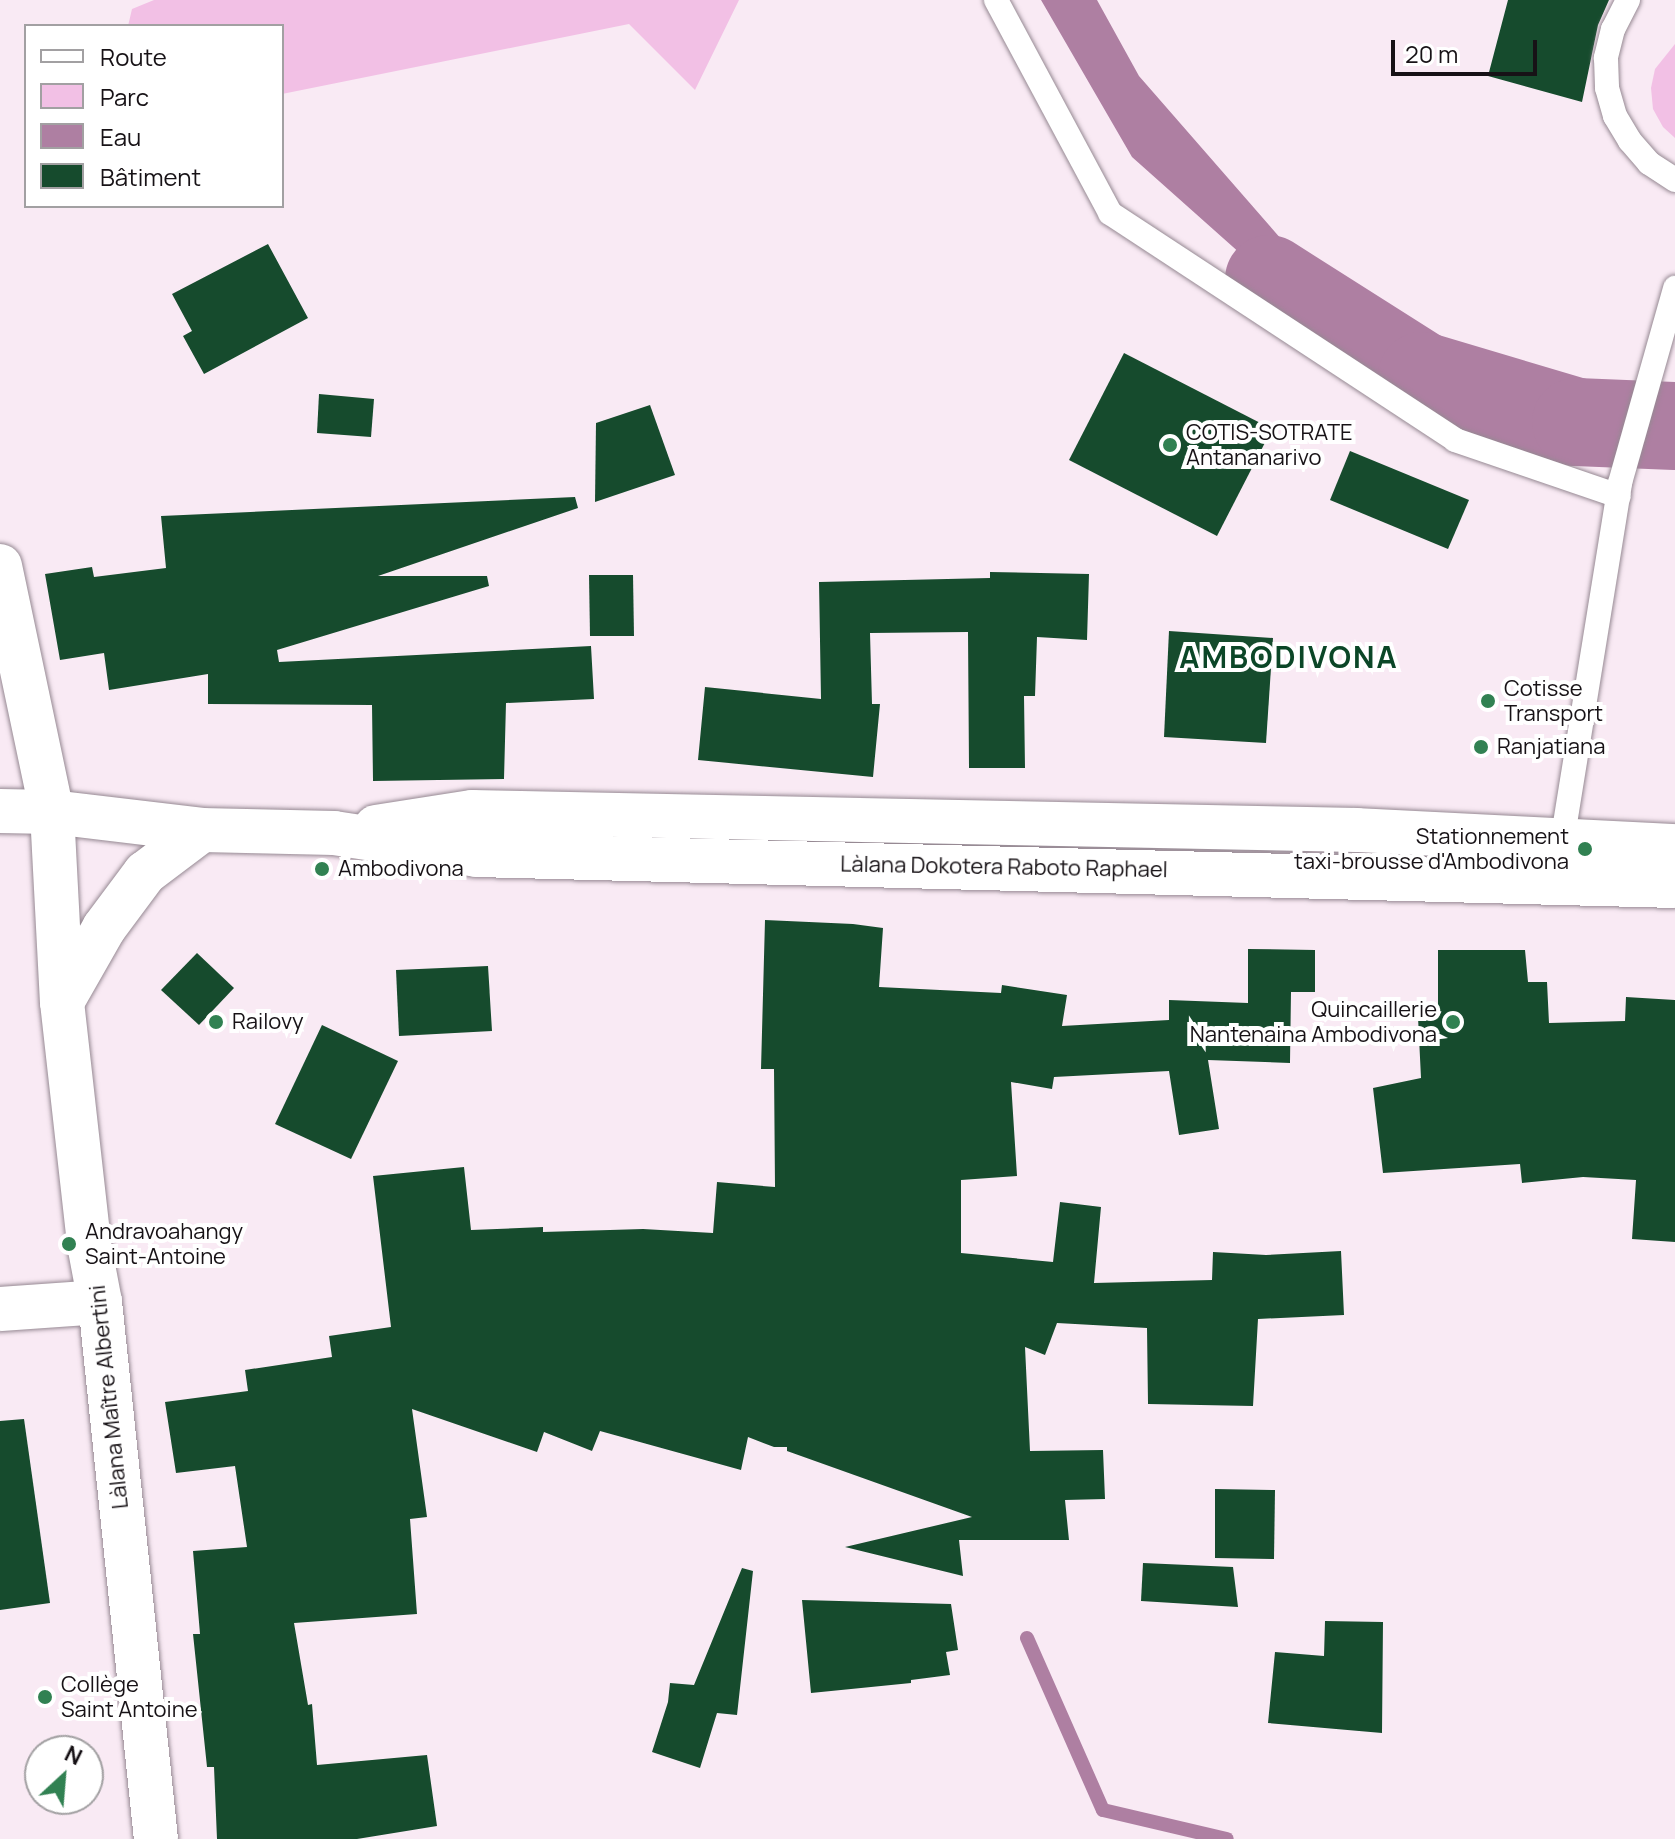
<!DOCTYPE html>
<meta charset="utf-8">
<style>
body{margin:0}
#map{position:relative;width:1675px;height:1839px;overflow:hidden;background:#f9eaf4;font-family:Manrope,sans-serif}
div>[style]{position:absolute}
.green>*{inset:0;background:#f2c0e5}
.water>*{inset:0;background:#ae7fa2}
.stream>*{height:14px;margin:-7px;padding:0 7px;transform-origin:7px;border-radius:7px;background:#ae7fa2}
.river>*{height:88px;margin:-44px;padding:0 44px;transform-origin:44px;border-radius:44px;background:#ae7fa2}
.building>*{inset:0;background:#164b2d}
.roads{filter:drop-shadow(0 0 2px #968993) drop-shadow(0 0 2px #968993)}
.service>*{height:24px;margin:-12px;padding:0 12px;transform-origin:12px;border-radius:12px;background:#fff}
.minor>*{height:44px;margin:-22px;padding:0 22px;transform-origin:22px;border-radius:22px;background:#fff}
.secondary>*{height:44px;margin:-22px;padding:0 22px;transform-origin:22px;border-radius:22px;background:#fff}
.dots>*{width:22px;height:22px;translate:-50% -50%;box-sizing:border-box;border:4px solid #fff;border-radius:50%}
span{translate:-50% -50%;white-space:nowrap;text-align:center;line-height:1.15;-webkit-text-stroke:8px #fff;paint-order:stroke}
.poi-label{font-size:22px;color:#171216}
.left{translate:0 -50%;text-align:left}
.right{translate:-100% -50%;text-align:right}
.street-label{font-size:22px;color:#171216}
.district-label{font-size:30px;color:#0b4627;font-weight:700;letter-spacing:2px}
.legend{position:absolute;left:24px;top:24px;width:260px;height:184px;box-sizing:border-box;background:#fff;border:2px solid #a2a0a2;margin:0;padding:10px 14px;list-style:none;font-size:24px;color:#171216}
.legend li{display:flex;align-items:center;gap:16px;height:40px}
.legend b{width:40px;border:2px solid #a2a0a2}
.north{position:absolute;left:24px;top:1735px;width:80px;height:80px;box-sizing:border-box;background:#fff;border:2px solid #a2a0a2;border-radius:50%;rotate:26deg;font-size:22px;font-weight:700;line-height:32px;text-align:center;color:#171216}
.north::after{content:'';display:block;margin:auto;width:28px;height:36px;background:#318152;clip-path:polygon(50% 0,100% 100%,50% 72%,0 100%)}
.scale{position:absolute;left:1391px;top:40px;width:146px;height:36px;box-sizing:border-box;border:4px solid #171216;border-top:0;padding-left:10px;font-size:24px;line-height:28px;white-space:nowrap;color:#171216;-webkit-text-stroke:6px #fff;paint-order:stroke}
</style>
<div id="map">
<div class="green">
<i style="clip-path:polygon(154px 0,739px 0,695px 90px,629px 24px,282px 94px,282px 26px,128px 26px,132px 9px)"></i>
<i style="clip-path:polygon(1675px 44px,1675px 138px,1663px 127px,1653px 109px,1651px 88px,1655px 69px)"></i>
</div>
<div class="water">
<i style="clip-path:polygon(1041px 0,1097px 0,1139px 76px,1295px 255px,1269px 279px,1132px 157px)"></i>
</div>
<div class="stream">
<i style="left:1027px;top:1638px;width:188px;rotate:66.2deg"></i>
<i style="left:1103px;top:1810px;width:127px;rotate:13.2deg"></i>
</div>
<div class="river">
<i style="left:1269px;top:279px;width:181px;rotate:32.4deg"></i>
<i style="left:1422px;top:376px;width:161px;rotate:16.6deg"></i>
<i style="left:1576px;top:422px;width:99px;rotate:2.3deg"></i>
</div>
<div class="building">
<i style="clip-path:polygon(1508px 0,1609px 0,1598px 25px,1582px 102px,1488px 76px)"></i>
<i style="clip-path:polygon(268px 244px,308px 318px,204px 374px,183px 336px,192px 331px,172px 294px)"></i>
<i style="clip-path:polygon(1124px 353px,1272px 429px,1217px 536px,1069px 460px)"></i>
<i style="clip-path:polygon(319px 394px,374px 399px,371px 437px,317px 433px)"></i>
<i style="clip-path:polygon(650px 405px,675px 475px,595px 502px,596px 423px)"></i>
<i style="clip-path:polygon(1350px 451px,1469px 500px,1448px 549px,1330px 500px)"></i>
<i style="clip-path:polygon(575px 497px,578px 508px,378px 576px,487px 576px,489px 586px,277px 650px,279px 662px,591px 646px,594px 699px,506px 703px,504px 779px,373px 781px,372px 705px,208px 704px,208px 674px,109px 690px,104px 653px,60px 660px,45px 574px,92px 567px,94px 577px,166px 568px,161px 516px)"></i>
<i style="clip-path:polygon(990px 572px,1089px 574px,1087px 640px,1037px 637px,1035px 696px,1024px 696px,1025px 768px,969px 768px,968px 632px,870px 633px,872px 704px,880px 704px,873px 777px,698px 760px,705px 687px,821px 699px,819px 582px,990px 578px)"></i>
<i style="clip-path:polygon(589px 575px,633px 575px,634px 636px,590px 636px)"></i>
<i style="clip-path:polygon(1169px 631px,1273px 638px,1266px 743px,1164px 737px)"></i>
<i style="clip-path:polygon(765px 920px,853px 924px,883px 928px,879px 987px,1001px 993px,1002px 985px,1067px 995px,1062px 1026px,1169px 1020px,1169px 1000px,1248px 1003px,1248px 949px,1315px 950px,1315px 992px,1291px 992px,1290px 1063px,1208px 1060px,1219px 1129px,1179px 1135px,1169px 1071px,1054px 1077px,1052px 1089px,1011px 1082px,1017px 1176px,961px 1180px,961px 1253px,1053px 1262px,1060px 1202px,1101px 1207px,1094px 1283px,1212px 1280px,1213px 1252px,1266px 1255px,1341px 1251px,1344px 1315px,1258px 1319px,1253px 1406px,1148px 1404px,1147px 1328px,1057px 1323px,1045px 1355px,1025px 1347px,1030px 1451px,1103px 1450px,1105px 1499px,1065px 1500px,1069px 1540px,959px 1540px,963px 1576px,845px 1547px,972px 1517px,787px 1451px,787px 1447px,774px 1447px,748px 1437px,741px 1470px,600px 1431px,592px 1451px,544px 1432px,537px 1452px,412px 1409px,427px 1517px,410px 1519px,417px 1614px,294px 1623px,308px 1705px,312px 1704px,317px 1765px,427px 1755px,437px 1826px,357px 1839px,217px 1839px,214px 1767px,207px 1767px,193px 1634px,200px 1634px,193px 1551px,247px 1547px,235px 1466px,176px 1473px,165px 1402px,248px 1391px,245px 1370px,332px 1357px,329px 1336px,391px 1327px,373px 1176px,464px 1167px,471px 1230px,543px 1227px,543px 1232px,643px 1229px,713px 1233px,717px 1182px,775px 1187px,774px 1069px,761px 1069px)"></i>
<i style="clip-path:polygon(1438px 950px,1525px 950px,1528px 982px,1547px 982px,1549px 1023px,1625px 1021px,1626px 997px,1675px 1000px,1675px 1242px,1632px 1239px,1636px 1180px,1583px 1177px,1522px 1183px,1520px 1164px,1383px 1173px,1373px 1088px,1421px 1078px,1418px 1017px,1438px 1016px)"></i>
<i style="clip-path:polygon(197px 953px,234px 988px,199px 1025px,161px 990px)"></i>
<i style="clip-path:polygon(488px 966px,492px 1031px,399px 1036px,396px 970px)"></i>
<i style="clip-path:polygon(322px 1025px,398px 1061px,351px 1159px,275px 1124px)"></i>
<i style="clip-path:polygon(24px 1419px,50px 1603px,0 1610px,0 1421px)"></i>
<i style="clip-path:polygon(1215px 1489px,1275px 1490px,1274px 1559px,1215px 1558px)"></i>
<i style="clip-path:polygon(1143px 1563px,1233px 1567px,1238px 1607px,1141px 1601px)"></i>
<i style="clip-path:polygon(742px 1568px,753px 1571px,737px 1715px,717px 1713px,700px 1768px,652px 1752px,668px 1702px,670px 1683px,694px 1685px)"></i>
<i style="clip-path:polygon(802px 1600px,951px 1604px,958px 1650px,946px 1652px,950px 1675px,911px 1680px,911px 1683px,811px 1693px)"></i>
<i style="clip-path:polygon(1325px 1621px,1383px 1622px,1382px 1733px,1268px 1723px,1275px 1652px,1324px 1656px)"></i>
</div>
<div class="roads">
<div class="service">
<i style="left:996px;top:0;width:242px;rotate:61.8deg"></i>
<i style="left:1110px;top:213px;width:413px;rotate:33.3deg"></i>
<i style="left:1455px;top:440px;width:173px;rotate:18.9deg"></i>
<i style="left:1628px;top:0;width:33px;rotate:117deg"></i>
<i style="left:1613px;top:29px;width:30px;rotate:104deg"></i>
<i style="left:1606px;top:58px;width:30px;rotate:88deg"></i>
<i style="left:1607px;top:88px;width:29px;rotate:74deg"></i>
<i style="left:1615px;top:116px;width:29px;rotate:59deg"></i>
<i style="left:1630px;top:141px;width:29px;rotate:49deg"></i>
<i style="left:1649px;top:163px;width:31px;rotate:33deg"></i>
<i style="left:1562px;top:842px;width:364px;rotate:-80.8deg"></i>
<i style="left:1620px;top:483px;width:203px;rotate:-74.2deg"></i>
</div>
<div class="minor">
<i style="left:0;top:811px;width:52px;rotate:1.1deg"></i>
<i style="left:0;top:1309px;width:100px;rotate:-4deg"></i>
</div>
<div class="secondary">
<i style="left:0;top:566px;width:251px;rotate:78.1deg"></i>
<i style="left:52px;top:812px;width:190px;rotate:87deg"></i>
<i style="left:62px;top:1002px;width:244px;rotate:83.6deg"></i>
<i style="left:89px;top:1244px;width:59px;rotate:79.3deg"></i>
<i style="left:100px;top:1302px;width:540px;rotate:84.05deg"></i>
<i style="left:52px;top:812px;width:151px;rotate:6.8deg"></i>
<i style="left:202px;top:830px;width:132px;rotate:1.3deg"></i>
<i style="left:334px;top:833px;width:145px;rotate:8.7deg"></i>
<i style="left:477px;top:855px;width:1198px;rotate:1.48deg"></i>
<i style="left:376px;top:827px;width:97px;rotate:-8.9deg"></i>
<i style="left:472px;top:812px;width:885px;rotate:1.17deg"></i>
<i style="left:1357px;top:830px;width:318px;rotate:2.9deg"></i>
<i style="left:62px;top:1002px;width:85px;rotate:-60.4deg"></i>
<i style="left:104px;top:928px;width:69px;rotate:-53.3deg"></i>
<i style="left:145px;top:873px;width:71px;rotate:-37deg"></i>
</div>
</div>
<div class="dots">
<i style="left:1170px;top:445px;background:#318152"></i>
<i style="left:1488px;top:701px;background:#318152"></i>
<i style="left:1481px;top:747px;background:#318152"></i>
<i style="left:1585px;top:849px;background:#318152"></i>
<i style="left:322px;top:869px;background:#318152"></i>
<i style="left:216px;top:1022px;background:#318152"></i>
<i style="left:1453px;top:1022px;background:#318152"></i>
<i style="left:69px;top:1244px;background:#318152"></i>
<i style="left:45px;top:1697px;background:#318152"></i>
</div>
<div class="poi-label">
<span class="left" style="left:1186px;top:445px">COTIS-SOTRATE<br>Antananarivo</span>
<span class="left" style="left:1504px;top:701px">Cotisse<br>Transport</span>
<span class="left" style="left:1497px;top:747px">Ranjatiana</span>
<span class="right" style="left:1569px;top:849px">Stationnement<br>taxi-brousse d'Ambodivona</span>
<span class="left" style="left:338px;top:869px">Ambodivona</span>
<span class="right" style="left:1437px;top:1022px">Quincaillerie<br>Nantenaina Ambodivona</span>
<span class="left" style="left:232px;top:1022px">Railovy</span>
<span class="left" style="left:85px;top:1244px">Andravoahangy<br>Saint-Antoine</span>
<span class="left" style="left:61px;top:1697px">Collège<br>Saint Antoine</span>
</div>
<div class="street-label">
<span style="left:1004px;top:867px;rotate:1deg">Làlana Dokotera Raboto Raphael</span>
<span style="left:109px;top:1397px;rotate:-96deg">Làlana Maître Albertini</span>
</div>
<div class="district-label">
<span style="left:1289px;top:657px">AMBODIVONA</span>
</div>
<ul class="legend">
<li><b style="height:10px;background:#fff"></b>Route</li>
<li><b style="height:22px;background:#f2c0e5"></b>Parc</li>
<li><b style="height:22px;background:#ae7fa2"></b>Eau</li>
<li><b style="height:22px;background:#164b2d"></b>Bâtiment</li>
</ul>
<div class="north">N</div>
<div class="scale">20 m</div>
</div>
